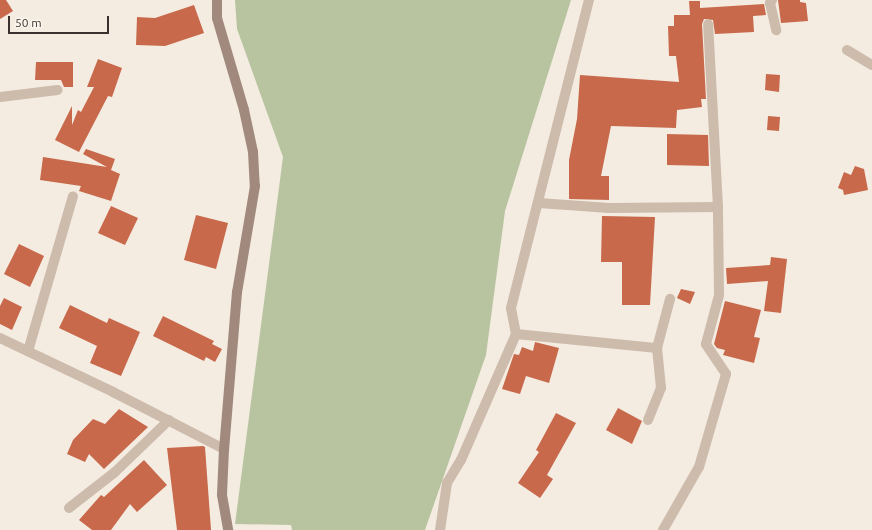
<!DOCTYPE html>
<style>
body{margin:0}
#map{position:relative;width:872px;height:530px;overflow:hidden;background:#f4ebe1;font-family:Ubuntu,sans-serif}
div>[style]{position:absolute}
.green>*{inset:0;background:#b8c4a0}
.building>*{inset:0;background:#c8694b}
.street>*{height:10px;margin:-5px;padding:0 5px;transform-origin:5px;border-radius:5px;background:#cdbbac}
.secondary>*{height:10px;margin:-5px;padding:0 5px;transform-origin:5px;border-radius:5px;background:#a18a7d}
span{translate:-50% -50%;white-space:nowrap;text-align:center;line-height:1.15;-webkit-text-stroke:3px #fbf5ee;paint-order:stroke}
.scale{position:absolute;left:8px;top:16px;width:101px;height:18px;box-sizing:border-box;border:2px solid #3b302b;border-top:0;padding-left:5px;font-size:12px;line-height:14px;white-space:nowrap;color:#3b302b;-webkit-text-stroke:3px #fbf5ee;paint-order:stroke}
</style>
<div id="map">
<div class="green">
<i style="clip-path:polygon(235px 0,571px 0,505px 211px,486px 355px,425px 530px,292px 530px,291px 525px,235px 524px,283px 157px,237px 29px)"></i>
</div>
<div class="building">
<i style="clip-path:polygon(0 0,6px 0,13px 11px,0 19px)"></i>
<i style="clip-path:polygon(778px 0,800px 0,800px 2px,806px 3px,808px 21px,781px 23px)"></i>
<i style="clip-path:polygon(689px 1px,700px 1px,700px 8px,764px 4px,766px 15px,753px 16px,754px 32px,715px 34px,713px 20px,704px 19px,702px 24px,706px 99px,701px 99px,702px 107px,677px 110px,676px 128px,611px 126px,601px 176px,609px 176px,609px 200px,569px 199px,569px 160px,577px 119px,580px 75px,679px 82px,676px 56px,669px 56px,668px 26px,674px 26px,674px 15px,690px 15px)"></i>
<i style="clip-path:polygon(194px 5px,204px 33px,165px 46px,136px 45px,137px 17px,155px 18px)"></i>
<i style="clip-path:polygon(98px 59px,122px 68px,112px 97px,108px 96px,79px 152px,55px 140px,72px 106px,72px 125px,78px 110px,81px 112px,94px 87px,87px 87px)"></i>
<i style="clip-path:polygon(36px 62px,73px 62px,73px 87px,64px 87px,61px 80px,35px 80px)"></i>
<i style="clip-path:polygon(766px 74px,780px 75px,779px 92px,765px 90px)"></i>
<i style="clip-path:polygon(768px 116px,780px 117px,779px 131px,767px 130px)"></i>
<i style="clip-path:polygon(667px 134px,708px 135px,709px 166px,667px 165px)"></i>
<i style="clip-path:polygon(86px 149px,115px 159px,111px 170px,120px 174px,111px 201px,79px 191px,81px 186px,40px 180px,43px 157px,107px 167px,83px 154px)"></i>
<i style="clip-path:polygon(855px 166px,864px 169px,868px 190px,844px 195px,843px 190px,838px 188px,844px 172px,851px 175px)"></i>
<i style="clip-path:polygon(111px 206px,138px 218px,125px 245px,98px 233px)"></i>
<i style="clip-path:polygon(196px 215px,228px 223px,216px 269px,184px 260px)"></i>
<i style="clip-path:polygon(602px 216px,655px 217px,650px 305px,622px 305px,622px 262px,601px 262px)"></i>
<i style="clip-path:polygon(19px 244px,44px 256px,30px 287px,4px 274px)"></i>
<i style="clip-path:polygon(771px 257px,787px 259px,781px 313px,764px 311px,768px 281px,727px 284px,726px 268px,770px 265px)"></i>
<i style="clip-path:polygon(681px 289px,695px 292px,690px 304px,677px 298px)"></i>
<i style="clip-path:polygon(4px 298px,22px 307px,12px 330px,0 324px,0 306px)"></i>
<i style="clip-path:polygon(725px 301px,761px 310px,754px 337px,760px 338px,754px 363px,723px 355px,725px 350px,717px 348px,714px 344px)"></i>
<i style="clip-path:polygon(70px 305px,107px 323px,109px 318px,140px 332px,121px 376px,90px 363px,97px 346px,59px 328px)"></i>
<i style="clip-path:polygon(163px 316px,214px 341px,212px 344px,222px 349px,215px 362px,206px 357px,204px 361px,153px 336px)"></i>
<i style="clip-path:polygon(535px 342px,559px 348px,549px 383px,526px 376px,520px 394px,502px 389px,514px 354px,519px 355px,522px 347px,533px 351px)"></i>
<i style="clip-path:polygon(618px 408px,642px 421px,632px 444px,606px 430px)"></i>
<i style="clip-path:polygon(119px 409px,148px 427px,104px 469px,89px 454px,85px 462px,67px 454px,73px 440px,93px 419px,105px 424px)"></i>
<i style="clip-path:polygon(556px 413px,576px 423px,547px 475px,553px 479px,540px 498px,518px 483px,539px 452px,536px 450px)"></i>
<i style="clip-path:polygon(203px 446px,205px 447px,211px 530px,177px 530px,167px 448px)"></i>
<i style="clip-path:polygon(144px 460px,167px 485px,137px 512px,130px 504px,111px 530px,92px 530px,79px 520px,101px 495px,104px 497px)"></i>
</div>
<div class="street">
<i style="left:772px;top:0;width:4px;rotate:124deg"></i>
<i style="left:770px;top:3px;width:28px;rotate:77deg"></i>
<i style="left:847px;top:50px;width:29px;rotate:31deg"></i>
<i style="left:0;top:97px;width:58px;rotate:-6.9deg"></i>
<i style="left:539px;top:203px;width:70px;rotate:4.1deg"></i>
<i style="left:609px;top:208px;width:109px;rotate:-0.5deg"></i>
<i style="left:516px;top:334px;width:142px;rotate:5.7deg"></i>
<i style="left:0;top:338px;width:125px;rotate:25.5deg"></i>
<i style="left:113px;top:392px;width:125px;rotate:27.2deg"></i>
<i style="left:28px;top:351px;width:161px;rotate:-73.8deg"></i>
<i style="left:648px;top:420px;width:35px;rotate:-68deg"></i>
<i style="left:661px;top:388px;width:40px;rotate:-95.7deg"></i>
<i style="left:657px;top:348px;width:51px;rotate:-75.1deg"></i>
<i style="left:69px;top:508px;width:58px;rotate:-38deg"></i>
<i style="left:115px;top:472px;width:75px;rotate:-43.9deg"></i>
<i style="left:440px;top:530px;width:48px;rotate:-81.5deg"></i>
<i style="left:447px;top:483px;width:27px;rotate:-59deg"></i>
<i style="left:461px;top:460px;width:137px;rotate:-66.4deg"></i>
<i style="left:516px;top:334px;width:26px;rotate:-101deg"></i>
<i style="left:511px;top:308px;width:318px;rotate:-75.8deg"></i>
<i style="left:663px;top:530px;width:73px;rotate:-60.3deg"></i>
<i style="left:699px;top:467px;width:97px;rotate:-73.8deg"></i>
<i style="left:726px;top:374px;width:36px;rotate:-124deg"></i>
<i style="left:706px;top:344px;width:51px;rotate:-75.1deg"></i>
<i style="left:719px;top:295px;width:88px;rotate:-90.7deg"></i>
<i style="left:718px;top:207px;width:183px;rotate:-93.1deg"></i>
</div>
<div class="secondary">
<i style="left:217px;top:0;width:18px;rotate:90deg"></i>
<i style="left:217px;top:18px;width:96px;rotate:73.6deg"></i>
<i style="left:244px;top:110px;width:43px;rotate:77.9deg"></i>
<i style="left:253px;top:152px;width:34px;rotate:87deg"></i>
<i style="left:255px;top:186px;width:108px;rotate:99.6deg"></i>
<i style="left:237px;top:292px;width:158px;rotate:94.7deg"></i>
<i style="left:224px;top:449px;width:46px;rotate:92.5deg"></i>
<i style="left:222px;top:495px;width:36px;rotate:80deg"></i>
</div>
<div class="scale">50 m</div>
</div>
